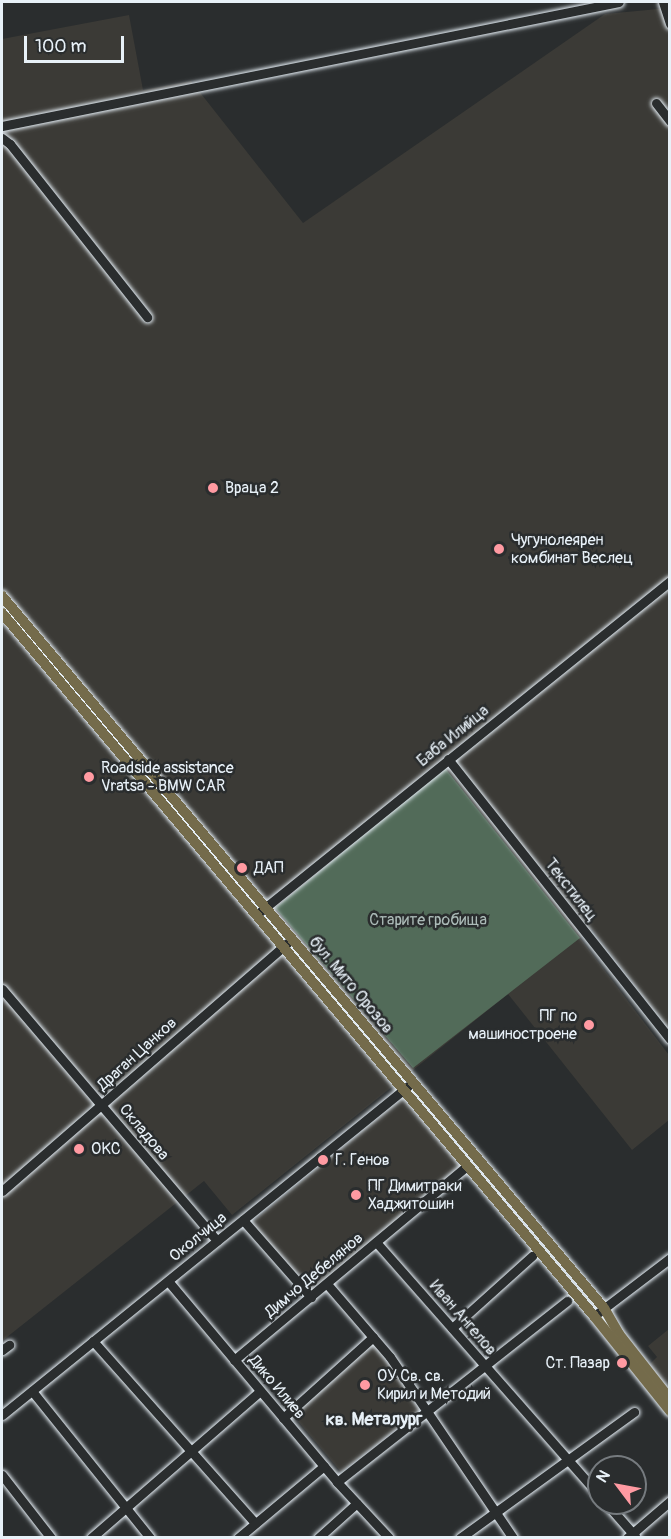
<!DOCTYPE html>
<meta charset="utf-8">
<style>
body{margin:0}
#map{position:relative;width:671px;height:1539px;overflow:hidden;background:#2a2d2e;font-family:Pangolin,sans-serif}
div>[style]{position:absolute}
.built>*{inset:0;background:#3b3a36}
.green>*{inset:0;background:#526b59}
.roads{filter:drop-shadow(0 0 2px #e8f1f8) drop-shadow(0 0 2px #e8f1f8)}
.minor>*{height:9px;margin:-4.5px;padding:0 4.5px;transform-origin:4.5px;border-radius:4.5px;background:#2a2d2e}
.major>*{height:10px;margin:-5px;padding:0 5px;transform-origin:5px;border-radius:5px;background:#746b4b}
.dots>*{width:16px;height:16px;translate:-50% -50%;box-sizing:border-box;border:3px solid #2a2d2e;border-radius:50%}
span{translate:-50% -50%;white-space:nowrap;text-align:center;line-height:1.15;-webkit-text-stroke:5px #2a2d2e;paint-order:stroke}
.poi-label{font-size:16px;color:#e8f1f8}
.left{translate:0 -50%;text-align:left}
.right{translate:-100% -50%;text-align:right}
.street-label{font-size:16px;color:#e8f1f8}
.park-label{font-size:16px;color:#acbbb8}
.neighbourhood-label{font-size:18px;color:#e8f1f8;font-weight:700}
.frame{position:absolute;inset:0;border:3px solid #e8f1f8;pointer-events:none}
.north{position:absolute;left:587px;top:1455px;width:60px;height:60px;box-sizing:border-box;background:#2a2d2e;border:2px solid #767b7f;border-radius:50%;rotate:302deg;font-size:16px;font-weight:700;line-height:24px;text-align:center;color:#e8f1f8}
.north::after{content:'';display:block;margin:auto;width:21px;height:27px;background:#ff9aa2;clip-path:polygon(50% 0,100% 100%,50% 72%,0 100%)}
.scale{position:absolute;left:24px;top:36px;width:100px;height:27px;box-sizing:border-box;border:3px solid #e8f1f8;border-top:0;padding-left:8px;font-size:18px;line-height:21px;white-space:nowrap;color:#e8f1f8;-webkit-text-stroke:4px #2a2d2e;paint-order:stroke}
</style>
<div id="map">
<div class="built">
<i style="clip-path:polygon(669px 8px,669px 1030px,592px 929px,580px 938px,669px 1055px,669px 1120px,632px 1150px,508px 994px,232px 1215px,204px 1181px,2px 1341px,2px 39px,129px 15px,143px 90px,191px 81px,303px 223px,605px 14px)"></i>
<i style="clip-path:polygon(405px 1096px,463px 1165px,308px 1295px,249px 1225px)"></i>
<i style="clip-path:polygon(669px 1329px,669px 1391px,649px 1365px,657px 1357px,648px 1346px)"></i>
<i style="clip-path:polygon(373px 1342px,422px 1409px,341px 1472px,292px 1414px)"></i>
</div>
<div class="green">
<i style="clip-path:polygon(445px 768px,580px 938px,413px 1068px,275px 908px)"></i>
</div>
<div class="roads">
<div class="minor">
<i style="left:663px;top:2px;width:23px;rotate:72deg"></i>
<i style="left:656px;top:103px;width:23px;rotate:52deg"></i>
<i style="left:2px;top:126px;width:629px;rotate:-11.36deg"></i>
<i style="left:2px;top:138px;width:10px;rotate:37deg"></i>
<i style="left:10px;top:144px;width:221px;rotate:51.6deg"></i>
<i style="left:448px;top:759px;width:357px;rotate:51.6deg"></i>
<i style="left:256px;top:915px;width:532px;rotate:-38.9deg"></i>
<i style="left:2px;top:989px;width:331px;rotate:49.5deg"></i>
<i style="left:2px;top:1191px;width:378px;rotate:-41deg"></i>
<i style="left:243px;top:1220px;width:103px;rotate:48.6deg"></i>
<i style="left:376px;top:1242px;width:337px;rotate:48.6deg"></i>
<i style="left:168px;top:1281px;width:263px;rotate:49.9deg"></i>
<i style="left:337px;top:1482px;width:76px;rotate:47.1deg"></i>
<i style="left:327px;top:1284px;width:96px;rotate:49.2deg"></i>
<i style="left:390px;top:1357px;width:219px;rotate:55.8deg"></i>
<i style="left:594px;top:1316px;width:96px;rotate:-37.3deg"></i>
<i style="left:452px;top:1328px;width:108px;rotate:-42deg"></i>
<i style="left:93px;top:1341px;width:244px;rotate:48.3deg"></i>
<i style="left:2px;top:1350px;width:9px;rotate:-36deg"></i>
<i style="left:234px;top:1360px;width:303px;rotate:-39.8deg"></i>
<i style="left:32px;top:1391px;width:189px;rotate:51.2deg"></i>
<i style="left:2px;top:1415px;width:523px;rotate:-39.02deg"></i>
<i style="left:283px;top:1418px;width:121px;rotate:-42deg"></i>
<i style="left:2px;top:1475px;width:80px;rotate:52.1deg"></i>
<i style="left:337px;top:1482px;width:293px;rotate:-38.2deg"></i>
<i style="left:606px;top:1503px;width:44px;rotate:48.7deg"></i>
<i style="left:91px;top:1538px;width:224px;rotate:-41deg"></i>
<i style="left:238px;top:1538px;width:112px;rotate:-39.9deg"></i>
<i style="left:318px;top:1538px;width:52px;rotate:-41.9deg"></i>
<i style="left:460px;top:1538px;width:215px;rotate:-35.9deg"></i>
<i style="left:627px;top:1538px;width:57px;rotate:-40.7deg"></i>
</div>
<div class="major">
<i style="left:2px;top:596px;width:932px;rotate:49.79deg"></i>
<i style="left:604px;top:1308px;width:30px;rotate:60deg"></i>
<i style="left:619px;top:1334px;width:83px;rotate:51.9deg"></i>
<i style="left:2px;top:613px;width:919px;rotate:49.9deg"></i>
<i style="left:594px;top:1316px;width:122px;rotate:51.3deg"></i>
</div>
</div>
<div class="dots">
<i style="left:213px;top:488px;background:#ff9aa2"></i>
<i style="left:499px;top:549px;background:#ff9aa2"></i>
<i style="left:89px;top:777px;background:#ff9aa2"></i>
<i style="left:242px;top:868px;background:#ff9aa2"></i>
<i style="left:589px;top:1025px;background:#ff9aa2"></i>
<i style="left:79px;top:1149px;background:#ff9aa2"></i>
<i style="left:323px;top:1160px;background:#ff9aa2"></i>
<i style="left:356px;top:1195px;background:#ff9aa2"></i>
<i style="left:622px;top:1363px;background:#ff9aa2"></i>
<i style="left:365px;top:1385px;background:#ff9aa2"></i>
</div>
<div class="poi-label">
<span class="left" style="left:225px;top:488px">Враца 2</span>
<span class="left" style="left:511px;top:549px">Чугунолеярен<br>комбинат Веслец</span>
<span class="left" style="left:101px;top:777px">Roadside assistance<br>Vratsa - BMW CAR</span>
<span class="left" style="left:254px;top:868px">ДАП</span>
<span class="right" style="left:577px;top:1025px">ПГ по<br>машиностроене</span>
<span class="left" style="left:91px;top:1149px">OKC</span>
<span class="left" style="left:335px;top:1160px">Г. Генов</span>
<span class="left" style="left:368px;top:1195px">ПГ Димитраки<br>Хаджитошин</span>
<span class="right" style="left:610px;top:1363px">Ст. Пазар</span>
<span class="left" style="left:377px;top:1385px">ОУ Св. св.<br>Кирил и Методий</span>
</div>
<div class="street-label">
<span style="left:453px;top:736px;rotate:-39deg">Баба Илийца</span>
<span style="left:571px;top:890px;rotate:52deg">Текстилец</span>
<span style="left:351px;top:985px;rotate:50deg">бул. Мито Орозов</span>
<span style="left:137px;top:1054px;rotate:-42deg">Драган Цанков</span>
<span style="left:144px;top:1132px;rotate:50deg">Складова</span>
<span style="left:198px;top:1237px;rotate:-39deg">Околчица</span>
<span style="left:314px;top:1275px;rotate:-40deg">Димчо Дебелянов</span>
<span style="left:463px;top:1318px;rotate:49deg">Иван Ангелов</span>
<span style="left:277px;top:1387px;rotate:50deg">Дико Илиев</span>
</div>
<div class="park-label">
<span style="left:428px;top:920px">Старите гробища</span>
</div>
<div class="neighbourhood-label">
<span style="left:374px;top:1420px">кв. Металург</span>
</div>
<div class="frame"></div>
<div class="north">N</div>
<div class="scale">100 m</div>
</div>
